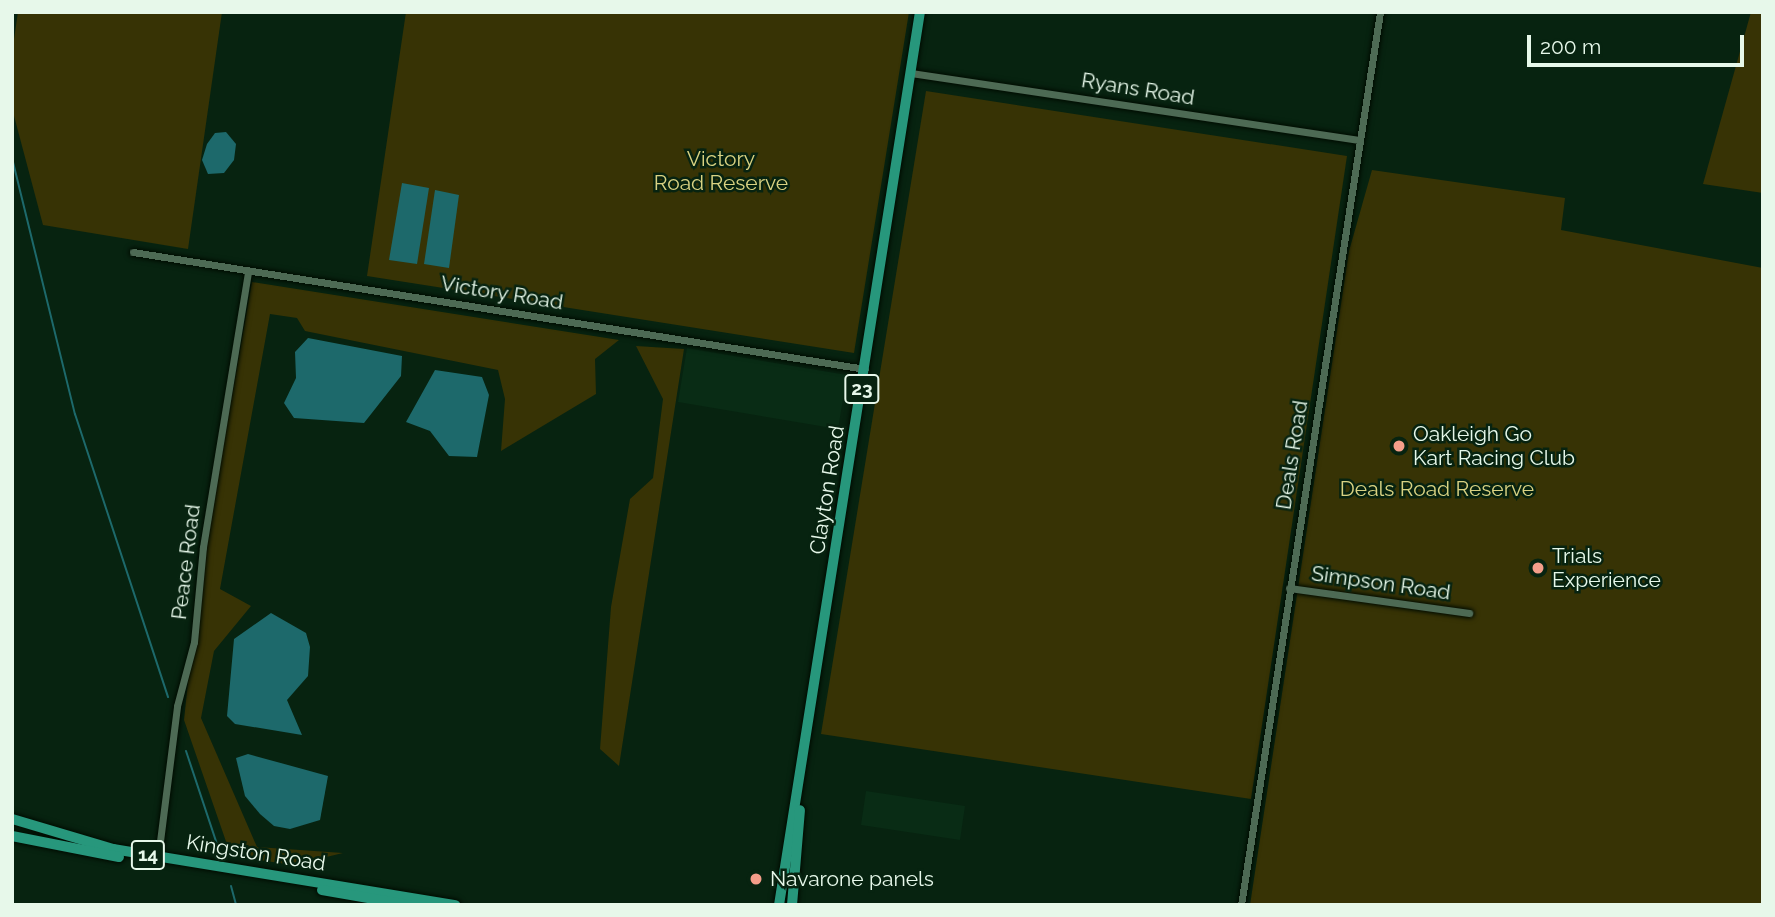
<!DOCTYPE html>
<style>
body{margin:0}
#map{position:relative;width:1775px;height:917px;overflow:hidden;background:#072310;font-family:Raleway,sans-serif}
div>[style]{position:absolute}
.built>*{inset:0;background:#092c15}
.green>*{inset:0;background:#373305}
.water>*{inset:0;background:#1d696b}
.stream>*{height:2px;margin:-1px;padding:0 1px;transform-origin:1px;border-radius:1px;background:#1d696b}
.roads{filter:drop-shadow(0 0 2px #000c01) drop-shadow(0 0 2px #000c01)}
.minor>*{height:7px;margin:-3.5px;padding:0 3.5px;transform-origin:3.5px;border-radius:3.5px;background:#4d6a54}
.primary>*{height:10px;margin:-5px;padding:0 5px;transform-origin:5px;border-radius:5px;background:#27977c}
.dots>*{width:19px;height:19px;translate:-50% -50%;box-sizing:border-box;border:4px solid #072310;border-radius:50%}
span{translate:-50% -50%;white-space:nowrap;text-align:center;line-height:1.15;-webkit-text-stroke:5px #072310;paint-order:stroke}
.shield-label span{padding:2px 5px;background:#072310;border:2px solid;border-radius:5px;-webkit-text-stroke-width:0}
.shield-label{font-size:19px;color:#e7f8ea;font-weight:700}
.street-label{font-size:21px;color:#e7f8ea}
.park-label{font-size:21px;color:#d9d282}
.poi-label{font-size:21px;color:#e7f8ea}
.left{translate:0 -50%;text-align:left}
.frame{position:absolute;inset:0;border:14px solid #e7f8ea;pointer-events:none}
.scale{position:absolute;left:1527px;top:35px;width:217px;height:32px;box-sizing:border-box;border:4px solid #e7f8ea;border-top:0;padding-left:9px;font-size:21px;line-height:24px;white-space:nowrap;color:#e7f8ea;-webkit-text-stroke:5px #072310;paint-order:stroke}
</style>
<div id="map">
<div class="built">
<i style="clip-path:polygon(687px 348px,847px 375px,838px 429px,678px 402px)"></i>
<i style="clip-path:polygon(866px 791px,965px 806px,960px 840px,861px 825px)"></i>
</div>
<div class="green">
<i style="clip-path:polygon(18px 12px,222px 12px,188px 249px,43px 225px,13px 112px,13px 46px)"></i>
<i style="clip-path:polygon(406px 12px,909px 12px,854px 353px,367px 276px)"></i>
<i style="clip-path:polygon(1751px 12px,1763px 12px,1763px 193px,1703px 184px)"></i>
<i style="clip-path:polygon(926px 91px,1347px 156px,1251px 799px,821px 734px)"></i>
<i style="clip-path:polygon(1372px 170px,1565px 198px,1561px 230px,1763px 268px,1763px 905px,1250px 905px,1349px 251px)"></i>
<i style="clip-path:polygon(252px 282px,619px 340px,595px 359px,596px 394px,501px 451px,505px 399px,498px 370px,305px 331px,297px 318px,270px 314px,220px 589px,251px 606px,214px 651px,201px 718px,257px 847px,343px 853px,293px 865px,231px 856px,184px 720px,197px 596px)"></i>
<i style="clip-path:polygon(636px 346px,684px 349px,619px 766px,600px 749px,611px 607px,630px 499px,653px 478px,663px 399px)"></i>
</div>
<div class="water">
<i style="clip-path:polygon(226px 132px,236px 144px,234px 160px,224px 173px,208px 174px,202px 160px,207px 144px,215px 133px)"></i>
<i style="clip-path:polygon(402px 183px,429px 188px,417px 264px,389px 260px)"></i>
<i style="clip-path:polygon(435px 190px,459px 195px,449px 268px,424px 264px)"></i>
<i style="clip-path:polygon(308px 338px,402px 356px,401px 376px,364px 423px,294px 418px,284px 403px,296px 378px,295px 352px)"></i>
<i style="clip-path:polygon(435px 370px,482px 377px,489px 395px,477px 457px,449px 456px,430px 431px,406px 422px)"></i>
<i style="clip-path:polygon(271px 613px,306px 633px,310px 647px,308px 676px,287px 700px,302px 735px,235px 724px,227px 716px,234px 639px)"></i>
<i style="clip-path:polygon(248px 754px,328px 776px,320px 820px,290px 829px,274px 826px,260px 814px,245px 796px,236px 758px)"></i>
</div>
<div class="stream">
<i style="left:12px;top:158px;width:264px;rotate:76.2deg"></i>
<i style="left:75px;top:414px;width:298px;rotate:71.8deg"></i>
<i style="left:186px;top:751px;width:111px;rotate:71.6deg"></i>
<i style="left:231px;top:886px;width:20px;rotate:75deg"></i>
</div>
<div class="roads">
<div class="minor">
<i style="left:911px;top:73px;width:453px;rotate:8.5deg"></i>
<i style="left:133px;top:252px;width:741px;rotate:9.08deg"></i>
<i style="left:1289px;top:588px;width:182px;rotate:7.9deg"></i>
<i style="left:158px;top:857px;width:152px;rotate:-82.8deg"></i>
<i style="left:177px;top:706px;width:66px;rotate:-75.1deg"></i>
<i style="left:194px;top:642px;width:95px;rotate:-84.6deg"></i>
<i style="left:203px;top:547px;width:280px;rotate:-80.7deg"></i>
<i style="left:1241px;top:905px;width:904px;rotate:-81.15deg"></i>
</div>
<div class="primary">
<i style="left:12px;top:819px;width:105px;rotate:16.5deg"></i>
<i style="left:113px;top:849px;width:347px;rotate:9.3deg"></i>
<i style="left:12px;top:836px;width:109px;rotate:11.1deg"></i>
<i style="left:322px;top:890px;width:88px;rotate:9.8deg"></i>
<i style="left:779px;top:905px;width:904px;rotate:-81.03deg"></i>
<i style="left:792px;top:905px;width:95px;rotate:-85.2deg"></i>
</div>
</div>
<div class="dots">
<i style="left:1399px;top:446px;background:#f49e8a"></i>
<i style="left:1538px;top:568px;background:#f49e8a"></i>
<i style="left:756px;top:879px;background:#f49e8a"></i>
</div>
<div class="shield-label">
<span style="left:862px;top:389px">23</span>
<span style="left:148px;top:855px">14</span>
</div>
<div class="street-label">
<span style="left:1138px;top:89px;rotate:9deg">Ryans Road</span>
<span style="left:502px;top:293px;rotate:9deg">Victory Road</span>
<span style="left:1292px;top:455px;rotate:-81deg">Deals Road</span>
<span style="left:827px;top:490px;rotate:-81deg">Clayton Road</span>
<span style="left:186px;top:562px;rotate:-83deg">Peace Road</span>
<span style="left:1381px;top:583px;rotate:8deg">Simpson Road</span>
<span style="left:256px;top:853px;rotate:9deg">Kingston Road</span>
</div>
<div class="park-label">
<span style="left:721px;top:171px">Victory<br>Road Reserve</span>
<span style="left:1437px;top:489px">Deals Road Reserve</span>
</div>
<div class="poi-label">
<span class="left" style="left:1413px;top:446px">Oakleigh Go<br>Kart Racing Club</span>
<span class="left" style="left:1552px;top:568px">Trials<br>Experience</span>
<span class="left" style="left:770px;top:879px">Navarone panels</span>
</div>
<div class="frame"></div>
<div class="scale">200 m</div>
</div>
